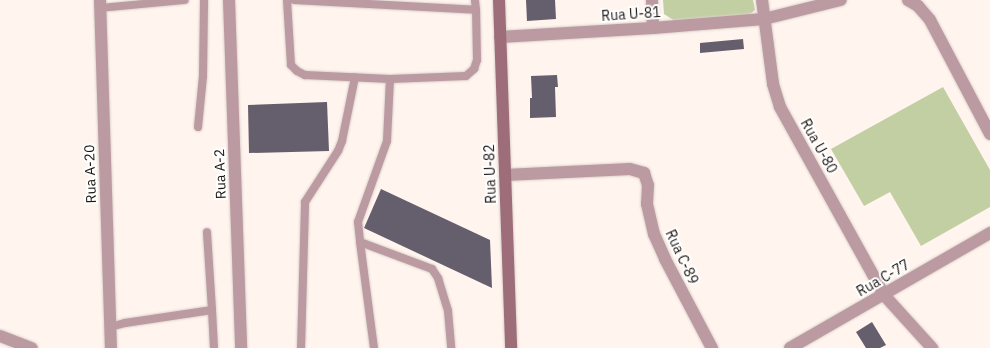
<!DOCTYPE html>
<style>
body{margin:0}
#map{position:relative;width:990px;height:348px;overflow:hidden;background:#fff4ee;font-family:"IBM Plex Sans",sans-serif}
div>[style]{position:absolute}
.green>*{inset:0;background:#c2cfa3}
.building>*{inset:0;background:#655e6c}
.roads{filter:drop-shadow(0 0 1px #dbd1cb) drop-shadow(0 0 1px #dbd1cb)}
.lane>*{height:8px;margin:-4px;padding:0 4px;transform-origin:4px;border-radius:4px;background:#bc9aa2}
.street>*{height:12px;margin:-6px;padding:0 6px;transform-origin:6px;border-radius:6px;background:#bc9aa2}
.secondary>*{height:12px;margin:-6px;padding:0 6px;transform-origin:6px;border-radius:6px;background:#9d6e7a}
span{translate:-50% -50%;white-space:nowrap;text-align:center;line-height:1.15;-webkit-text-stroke:4px #fff;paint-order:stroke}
.street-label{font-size:14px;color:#1e1815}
</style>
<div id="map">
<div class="green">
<i style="clip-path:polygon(663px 0,753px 0,755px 10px,745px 18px,675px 21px,664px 14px)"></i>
<i style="clip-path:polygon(943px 87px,990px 170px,990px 207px,921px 246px,890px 192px,864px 206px,831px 149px)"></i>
</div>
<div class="building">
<i style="clip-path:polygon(526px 0,555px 0,556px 19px,527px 21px)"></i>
<i style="clip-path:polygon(743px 39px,744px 49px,700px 53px,700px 43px)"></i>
<i style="clip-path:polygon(557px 75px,558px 87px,555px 87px,556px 117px,530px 118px,530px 98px,532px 98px,531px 76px)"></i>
<i style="clip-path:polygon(327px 102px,329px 151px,249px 153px,248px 105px)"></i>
<i style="clip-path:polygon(381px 189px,490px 240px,492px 288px,364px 228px)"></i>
<i style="clip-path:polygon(872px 322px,886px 345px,880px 348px,866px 348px,856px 332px)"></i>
</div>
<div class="roads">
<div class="lane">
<i style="left:287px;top:0;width:65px;rotate:86.5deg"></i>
<i style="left:291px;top:65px;width:8px;rotate:45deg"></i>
<i style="left:297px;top:71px;width:9px;rotate:27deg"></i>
<i style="left:305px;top:75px;width:85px;rotate:2.7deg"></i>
<i style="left:390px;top:79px;width:76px;rotate:-2.3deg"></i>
<i style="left:466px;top:76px;width:11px;rotate:-41deg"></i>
<i style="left:474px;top:69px;width:9px;rotate:-72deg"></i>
<i style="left:477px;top:60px;width:50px;rotate:-91.1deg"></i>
<i style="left:294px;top:0;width:182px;rotate:3.1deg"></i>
<i style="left:476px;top:10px;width:10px;rotate:-96deg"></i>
<i style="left:100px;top:8px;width:85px;rotate:-5.4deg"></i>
<i style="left:390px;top:79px;width:62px;rotate:92.8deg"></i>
<i style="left:387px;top:141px;width:86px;rotate:109.7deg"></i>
<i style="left:358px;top:222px;width:20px;rotate:84deg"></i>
<i style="left:360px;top:242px;width:77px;rotate:20.6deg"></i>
<i style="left:432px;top:269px;width:11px;rotate:56deg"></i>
<i style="left:438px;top:278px;width:34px;rotate:73deg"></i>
<i style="left:448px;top:311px;width:37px;rotate:85deg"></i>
<i style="left:198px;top:127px;width:51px;rotate:-84.4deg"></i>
<i style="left:203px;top:76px;width:76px;rotate:-89.2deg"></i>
<i style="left:360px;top:242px;width:107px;rotate:82.5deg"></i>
<i style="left:212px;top:310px;width:38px;rotate:87deg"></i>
<i style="left:110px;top:327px;width:16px;rotate:-15deg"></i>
<i style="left:125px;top:323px;width:88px;rotate:-8.5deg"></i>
<i style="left:212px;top:310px;width:78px;rotate:-93.7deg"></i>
<i style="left:301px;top:348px;width:146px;rotate:-88.4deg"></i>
<i style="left:305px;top:202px;width:61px;rotate:-57.1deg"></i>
<i style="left:338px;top:151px;width:11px;rotate:-68deg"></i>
<i style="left:342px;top:141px;width:65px;rotate:-78.5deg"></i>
</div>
<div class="street">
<i style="left:100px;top:0;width:348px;rotate:88.2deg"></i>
<i style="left:229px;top:0;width:348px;rotate:88deg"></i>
<i style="left:652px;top:0;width:28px;rotate:88deg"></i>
<i style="left:762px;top:0;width:85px;rotate:82.5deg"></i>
<i style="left:773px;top:84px;width:24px;rotate:73deg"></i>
<i style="left:780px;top:107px;width:215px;rotate:61deg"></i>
<i style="left:884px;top:295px;width:72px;rotate:47.8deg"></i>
<i style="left:908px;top:0;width:12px;rotate:31deg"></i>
<i style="left:918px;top:6px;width:18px;rotate:49deg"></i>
<i style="left:930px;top:20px;width:129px;rotate:62.2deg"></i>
<i style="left:500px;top:37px;width:153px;rotate:-3.4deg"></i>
<i style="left:653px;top:28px;width:111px;rotate:-4.6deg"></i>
<i style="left:764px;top:19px;width:79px;rotate:-13.9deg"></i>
<i style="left:505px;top:175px;width:125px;rotate:-2.7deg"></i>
<i style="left:630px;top:169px;width:15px;rotate:16deg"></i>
<i style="left:644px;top:173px;width:13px;rotate:72deg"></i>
<i style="left:648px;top:185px;width:19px;rotate:93deg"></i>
<i style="left:647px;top:204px;width:31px;rotate:77deg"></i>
<i style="left:654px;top:234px;width:27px;rotate:66deg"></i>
<i style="left:665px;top:259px;width:101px;rotate:62.2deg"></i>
<i style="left:0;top:336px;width:34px;rotate:21deg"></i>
<i style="left:790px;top:348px;width:231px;rotate:-29.9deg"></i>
</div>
<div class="secondary">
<i style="left:499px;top:0;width:348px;rotate:88deg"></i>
</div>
</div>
<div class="street-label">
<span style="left:631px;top:14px;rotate:-4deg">Rua U-81</span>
<span style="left:819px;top:146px;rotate:61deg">Rua U-80</span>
<span style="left:90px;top:174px;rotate:-92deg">Rua A-20</span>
<span style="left:220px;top:174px;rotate:-92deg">Rua A-2</span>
<span style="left:490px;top:174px;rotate:-92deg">Rua U-82</span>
<span style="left:682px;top:257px;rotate:65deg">Rua C-89</span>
<span style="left:883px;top:278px;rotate:-30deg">Rua C-77</span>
</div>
</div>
